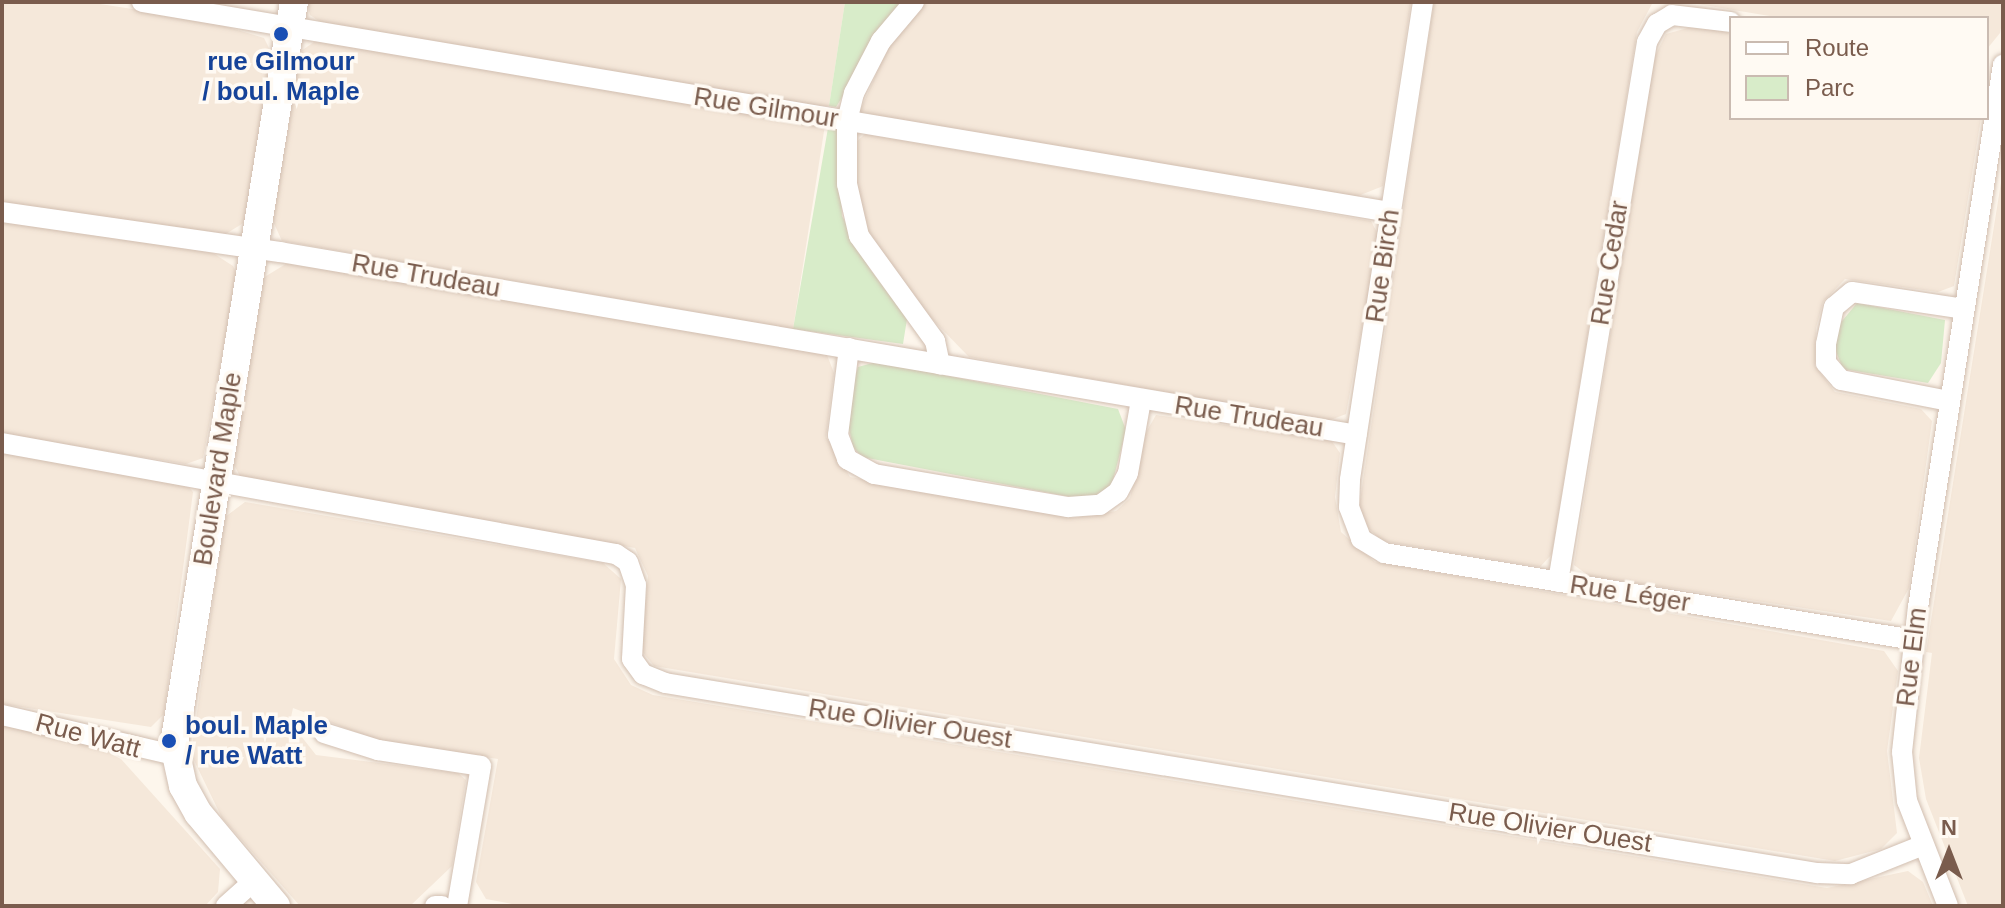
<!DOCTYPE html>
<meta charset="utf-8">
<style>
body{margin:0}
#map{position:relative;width:2005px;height:908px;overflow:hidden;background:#fdf6ec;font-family:Arial,sans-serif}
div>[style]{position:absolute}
.residential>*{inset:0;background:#f5e8da}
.green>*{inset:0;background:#d8ecc9}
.roads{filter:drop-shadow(0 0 2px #d1beb0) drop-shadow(0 0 2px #d1beb0)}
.street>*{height:20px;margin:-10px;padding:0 10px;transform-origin:10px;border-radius:10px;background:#fff}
.secondary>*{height:28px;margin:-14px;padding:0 14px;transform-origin:14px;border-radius:14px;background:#fff}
.dots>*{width:22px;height:22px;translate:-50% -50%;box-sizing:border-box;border:4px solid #fffaf3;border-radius:50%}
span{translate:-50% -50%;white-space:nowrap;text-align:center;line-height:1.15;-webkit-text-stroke:7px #fffaf3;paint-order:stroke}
.transit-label{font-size:26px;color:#164399;font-weight:700}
.left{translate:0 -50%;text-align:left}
.street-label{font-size:26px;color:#7a5c4d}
.frame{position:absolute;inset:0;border:4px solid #7a5c4d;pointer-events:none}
.legend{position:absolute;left:1729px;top:16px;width:260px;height:104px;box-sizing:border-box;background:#fffaf3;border:2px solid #cabbb1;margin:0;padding:10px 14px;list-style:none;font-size:24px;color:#7a5c4d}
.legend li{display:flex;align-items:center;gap:16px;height:40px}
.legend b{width:40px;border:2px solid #cabbb1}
.north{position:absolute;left:1909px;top:812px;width:80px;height:80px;-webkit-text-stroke:6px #fffaf3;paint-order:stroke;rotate:0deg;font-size:22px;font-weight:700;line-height:32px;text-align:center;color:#7a5c4d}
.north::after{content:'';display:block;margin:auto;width:28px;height:36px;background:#7a5c4d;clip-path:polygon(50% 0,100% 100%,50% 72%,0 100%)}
</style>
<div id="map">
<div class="residential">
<i style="clip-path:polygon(2px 2px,87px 2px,204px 20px,264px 38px,275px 60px,245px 222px,224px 235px,2px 203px)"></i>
<i style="clip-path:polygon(307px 2px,845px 2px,829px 106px,815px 106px,325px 25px,310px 15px)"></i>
<i style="clip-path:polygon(925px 2px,1411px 2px,1383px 186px,1353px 198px,859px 113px,894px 34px)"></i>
<i style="clip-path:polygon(1434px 2px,1653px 2px,1637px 32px,1552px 554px,1540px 567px,1382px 541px,1362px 522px,1359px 508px)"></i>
<i style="clip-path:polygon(1686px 2px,2003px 2px,2003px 17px,2000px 33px,1987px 49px,1987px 18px,1781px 18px)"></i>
<i style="clip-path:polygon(1695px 26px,1731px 33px,1731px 118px,1981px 118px,1954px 286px,1938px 292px,1845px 279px,1823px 302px,1816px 328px,1815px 366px,1835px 392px,1921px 409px,1932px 421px,1909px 588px,1891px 621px,1589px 576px,1574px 565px,1654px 58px,1666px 34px)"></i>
<i style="clip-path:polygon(317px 40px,825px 125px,793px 329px,282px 241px,272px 219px,301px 51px)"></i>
<i style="clip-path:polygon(865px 134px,1371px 221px,1379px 236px,1346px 414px,1328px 421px,969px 357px,904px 290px,860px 217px,854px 144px)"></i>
<i style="clip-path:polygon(2003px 170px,2003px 906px,1968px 906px,1926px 799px,1919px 758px,1932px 653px,1926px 652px)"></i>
<i style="clip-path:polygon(2px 219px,213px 253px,233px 266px,237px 274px,203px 458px,186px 464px,2px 434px)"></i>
<i style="clip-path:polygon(289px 262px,827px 355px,834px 373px,826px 437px,850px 477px,1073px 518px,1116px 511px,1130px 498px,1144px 436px,1156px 415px,1331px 440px,1340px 453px,1335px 497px,1341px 532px,1375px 562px,1884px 651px,1898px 671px,1887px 751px,1897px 833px,1881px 849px,1835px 861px,654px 666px,641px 650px,648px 576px,635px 548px,241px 478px,232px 461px,263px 278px)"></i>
<i style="clip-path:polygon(2px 452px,187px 485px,193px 492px,164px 714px,151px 727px,2px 704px)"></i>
<i style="clip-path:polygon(245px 502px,603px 563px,621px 579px,614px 659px,631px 685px,653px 695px,1827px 888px,1908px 871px,1923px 882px,1933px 906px,523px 906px,486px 899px,476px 882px,498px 759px,379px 741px,293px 708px,290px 722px,316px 755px,458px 773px,466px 780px,452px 866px,410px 906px,300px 906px,222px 818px,191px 754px,225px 517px)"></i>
<i style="clip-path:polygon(2px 724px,87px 742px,121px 759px,220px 869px,218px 892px,205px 906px,2px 906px)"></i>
</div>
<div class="green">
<i style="clip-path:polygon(845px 2px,902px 2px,836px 107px,829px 106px)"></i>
<i style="clip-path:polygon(828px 128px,837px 130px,842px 216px,870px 269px,907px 319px,903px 344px,793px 329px)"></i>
<i style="clip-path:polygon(1857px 303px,1945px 320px,1941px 363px,1928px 383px,1843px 369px,1835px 349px,1838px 326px)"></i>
<i style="clip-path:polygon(876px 362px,1118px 409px,1126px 430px,1112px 484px,1103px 494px,1076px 498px,862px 457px,853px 447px,848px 424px,855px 377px,858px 367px)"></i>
</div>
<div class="roads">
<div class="street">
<i style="left:142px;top:2px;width:1266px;rotate:9.55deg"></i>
<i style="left:914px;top:2px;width:51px;rotate:130.2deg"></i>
<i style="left:881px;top:41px;width:59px;rotate:117.4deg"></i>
<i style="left:854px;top:93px;width:29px;rotate:104deg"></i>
<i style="left:847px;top:121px;width:63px;rotate:90deg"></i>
<i style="left:847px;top:184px;width:53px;rotate:77deg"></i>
<i style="left:859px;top:236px;width:130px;rotate:54.1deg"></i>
<i style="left:935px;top:341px;width:24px;rotate:78deg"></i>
<i style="left:1423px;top:2px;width:484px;rotate:98.7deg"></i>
<i style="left:1350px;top:480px;width:27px;rotate:92deg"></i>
<i style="left:1349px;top:507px;width:34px;rotate:69deg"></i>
<i style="left:1361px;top:539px;width:27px;rotate:31deg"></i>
<i style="left:1384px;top:553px;width:537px;rotate:9.32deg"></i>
<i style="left:2px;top:212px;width:281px;rotate:8.2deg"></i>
<i style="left:280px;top:252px;width:1092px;rotate:9.64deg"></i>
<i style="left:849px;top:348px;width:88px;rotate:97.2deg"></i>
<i style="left:838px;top:435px;width:26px;rotate:69deg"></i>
<i style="left:847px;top:459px;width:31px;rotate:29deg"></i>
<i style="left:874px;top:474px;width:197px;rotate:9.7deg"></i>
<i style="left:1068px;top:507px;width:32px;rotate:-4deg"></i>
<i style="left:1100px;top:505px;width:22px;rotate:-36deg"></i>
<i style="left:1118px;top:492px;width:21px;rotate:-62deg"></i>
<i style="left:1128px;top:473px;width:74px;rotate:-79.9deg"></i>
<i style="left:1949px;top:401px;width:110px;rotate:-169deg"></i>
<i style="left:1841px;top:380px;width:23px;rotate:-131deg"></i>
<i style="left:1826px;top:363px;width:19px;rotate:-90deg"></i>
<i style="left:1826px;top:344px;width:38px;rotate:-78deg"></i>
<i style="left:1834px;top:307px;width:23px;rotate:-40deg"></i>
<i style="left:1852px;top:292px;width:113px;rotate:8.6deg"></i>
<i style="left:2px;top:443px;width:624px;rotate:10.25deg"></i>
<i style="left:616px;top:554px;width:14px;rotate:34deg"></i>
<i style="left:628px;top:562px;width:24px;rotate:71deg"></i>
<i style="left:636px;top:585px;width:74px;rotate:93.1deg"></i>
<i style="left:632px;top:659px;width:19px;rotate:54deg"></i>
<i style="left:643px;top:674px;width:24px;rotate:22deg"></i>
<i style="left:665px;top:683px;width:1168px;rotate:9.37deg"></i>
<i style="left:1817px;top:873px;width:34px;rotate:2deg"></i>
<i style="left:1851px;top:874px;width:78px;rotate:-21.9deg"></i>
<i style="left:1558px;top:582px;width:547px;rotate:-80.64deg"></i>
<i style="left:1647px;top:42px;width:21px;rotate:-61deg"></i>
<i style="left:1657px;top:24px;width:17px;rotate:-31deg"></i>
<i style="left:1672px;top:15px;width:59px;rotate:6.8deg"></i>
<i style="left:2px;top:715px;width:177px;rotate:13.1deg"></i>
<i style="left:324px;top:733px;width:57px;rotate:17.5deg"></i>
<i style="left:378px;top:750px;width:104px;rotate:8.8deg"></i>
<i style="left:481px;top:766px;width:142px;rotate:99.7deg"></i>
<i style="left:226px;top:906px;width:38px;rotate:-42deg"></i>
<i style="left:435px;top:906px;width:7px"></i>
<i style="left:1948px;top:906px;width:113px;rotate:-111.3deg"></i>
<i style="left:1907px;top:801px;width:49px;rotate:-95.8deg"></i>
<i style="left:1902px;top:752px;width:146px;rotate:-83.7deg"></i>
<i style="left:1918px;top:607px;width:549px;rotate:-81.09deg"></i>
</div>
<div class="secondary">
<i style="left:276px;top:906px;width:121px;rotate:-130deg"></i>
<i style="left:198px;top:813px;width:31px;rotate:-119deg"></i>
<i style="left:183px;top:786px;width:42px;rotate:-102.4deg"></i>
<i style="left:174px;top:745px;width:753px;rotate:-80.83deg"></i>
</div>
</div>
<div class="dots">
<i style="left:281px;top:34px;background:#1a4fb4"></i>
<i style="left:169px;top:741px;background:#1a4fb4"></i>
</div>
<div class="transit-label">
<span style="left:281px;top:77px">rue Gilmour<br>/ boul. Maple</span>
<span class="left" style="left:185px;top:741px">boul. Maple<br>/ rue Watt</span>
</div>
<div class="street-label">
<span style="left:766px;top:108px;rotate:9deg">Rue Gilmour</span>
<span style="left:1610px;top:263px;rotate:-81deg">Rue Cedar</span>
<span style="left:1383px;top:266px;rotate:-82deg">Rue Birch</span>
<span style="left:426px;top:276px;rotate:10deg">Rue Trudeau</span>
<span style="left:1249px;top:417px;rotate:9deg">Rue Trudeau</span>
<span style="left:218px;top:469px;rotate:-81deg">Boulevard Maple</span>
<span style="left:1630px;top:594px;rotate:9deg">Rue Léger</span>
<span style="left:1912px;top:657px;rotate:-83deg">Rue Elm</span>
<span style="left:910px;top:724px;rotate:9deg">Rue Olivier Ouest</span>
<span style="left:88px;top:736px;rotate:15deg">Rue Watt</span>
<span style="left:1550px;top:828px;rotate:9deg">Rue Olivier Ouest</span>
</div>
<div class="frame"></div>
<ul class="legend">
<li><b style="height:10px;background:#fff"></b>Route</li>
<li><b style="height:22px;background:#d8ecc9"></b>Parc</li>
</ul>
<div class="north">N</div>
</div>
